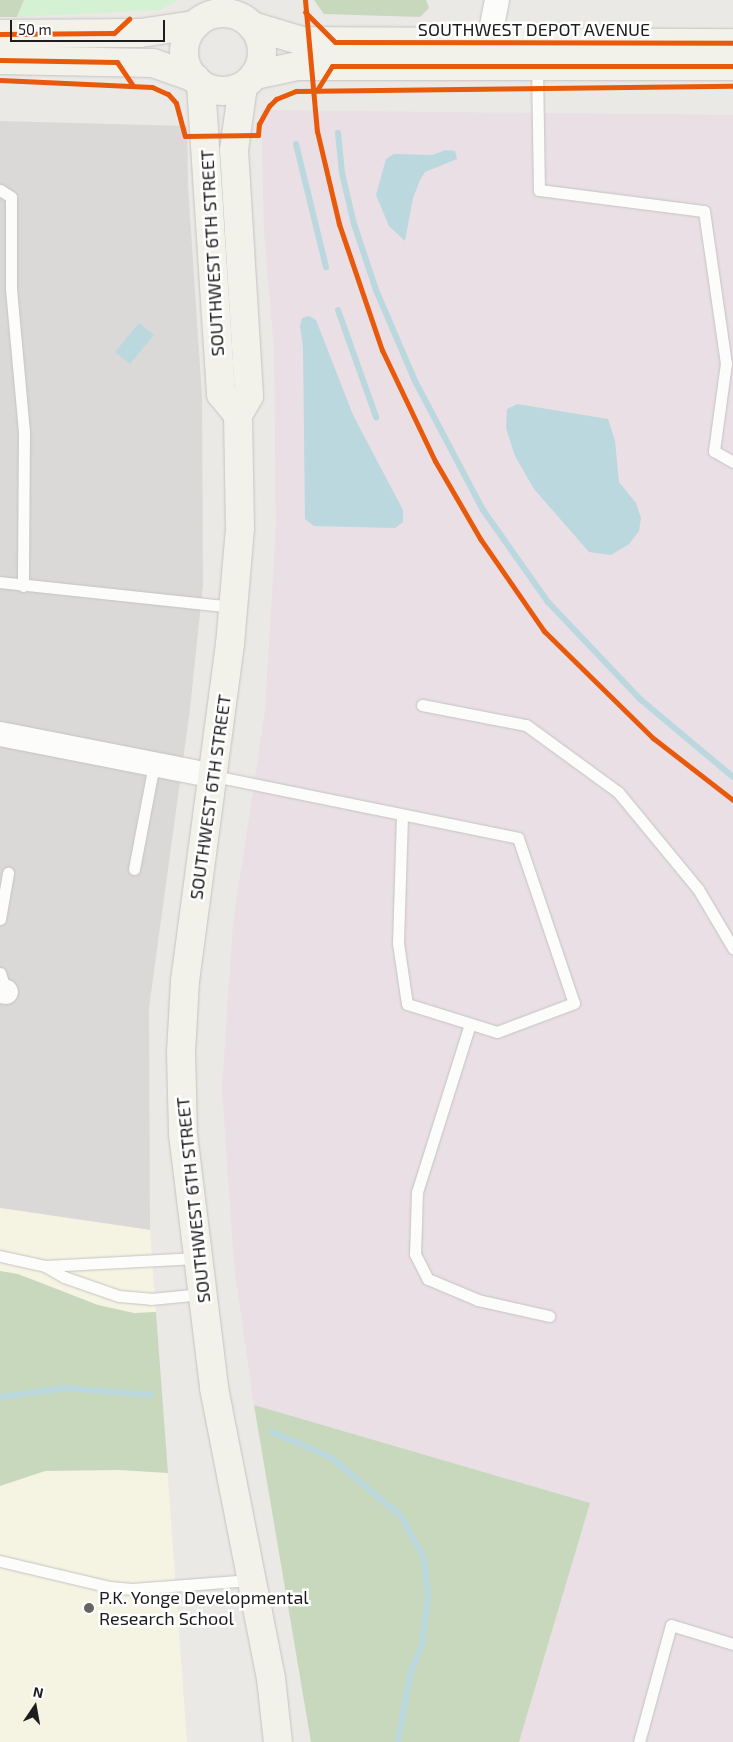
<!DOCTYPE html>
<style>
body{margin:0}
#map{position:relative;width:733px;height:1742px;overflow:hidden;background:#ebe9e6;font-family:"Exo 2",sans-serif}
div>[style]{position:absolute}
.residential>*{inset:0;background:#dad9d7}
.industrial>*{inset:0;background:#e9dfe5}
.education>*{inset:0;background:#f5f3e1}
.forest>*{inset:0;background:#c7d8bc}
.park>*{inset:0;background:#d4f1d3}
.water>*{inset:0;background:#bad8de}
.stream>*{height:6px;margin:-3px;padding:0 3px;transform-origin:3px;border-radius:3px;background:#bad8de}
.roads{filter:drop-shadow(0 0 1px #c4c3c2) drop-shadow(0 0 1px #c4c3c2)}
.lane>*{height:11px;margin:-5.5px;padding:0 5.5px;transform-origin:5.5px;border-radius:5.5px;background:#fcfcfb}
.street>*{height:24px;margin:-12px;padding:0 12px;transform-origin:12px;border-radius:12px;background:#fcfcfb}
.secondary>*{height:28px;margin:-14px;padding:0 14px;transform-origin:14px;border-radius:14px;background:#f2f2ea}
.secondary>.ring{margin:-14px;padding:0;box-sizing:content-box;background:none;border:28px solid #f2f2ea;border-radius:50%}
.cycleway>*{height:5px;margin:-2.5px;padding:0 2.5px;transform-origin:2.5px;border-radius:2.5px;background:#e8590c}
.dots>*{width:14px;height:14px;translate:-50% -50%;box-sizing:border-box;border:2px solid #fff;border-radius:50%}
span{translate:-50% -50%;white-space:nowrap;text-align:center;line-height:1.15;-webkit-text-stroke:5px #fff;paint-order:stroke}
.street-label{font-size:18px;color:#1d1d1d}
.poi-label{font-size:18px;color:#1d1d1d}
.left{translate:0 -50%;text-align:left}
.north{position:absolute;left:10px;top:1682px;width:50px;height:50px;-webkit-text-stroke:4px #fff;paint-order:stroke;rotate:12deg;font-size:14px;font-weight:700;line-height:20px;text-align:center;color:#1d1d1d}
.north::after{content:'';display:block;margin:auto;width:18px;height:22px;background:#1d1d1d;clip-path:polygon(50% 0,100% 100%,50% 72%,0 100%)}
.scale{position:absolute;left:10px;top:20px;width:155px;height:22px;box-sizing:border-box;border:2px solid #1d1d1d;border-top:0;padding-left:6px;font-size:15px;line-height:18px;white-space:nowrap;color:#1d1d1d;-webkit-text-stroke:4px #fff;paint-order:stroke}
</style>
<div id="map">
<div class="residential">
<i style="clip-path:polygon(0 121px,187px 126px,188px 185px,202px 397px,203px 584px,190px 709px,149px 1008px,150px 1230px,0 1208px)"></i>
</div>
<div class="industrial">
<i style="clip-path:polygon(261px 110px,733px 115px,733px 1742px,519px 1742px,590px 1503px,254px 1405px,234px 1265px,222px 1088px,233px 924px,265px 711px,276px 526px,274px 350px,264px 231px)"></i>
</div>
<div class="education">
<i style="clip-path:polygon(0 1208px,150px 1230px,187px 1742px,0 1742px)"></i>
</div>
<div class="forest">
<i style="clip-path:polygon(0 0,24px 0,17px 17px,0 17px)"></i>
<i style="clip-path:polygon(314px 0,426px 0,429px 8px,420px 17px,324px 14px)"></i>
<i style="clip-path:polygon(0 1271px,18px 1274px,98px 1305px,134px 1313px,156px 1312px,168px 1473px,119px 1470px,45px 1471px,0 1486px)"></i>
<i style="clip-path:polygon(254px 1405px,590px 1503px,519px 1742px,311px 1742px)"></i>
</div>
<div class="park">
<i style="clip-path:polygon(24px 0,178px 0,160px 10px,17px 17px)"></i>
</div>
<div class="water">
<i style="clip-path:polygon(446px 150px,455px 151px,457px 159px,425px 172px,420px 180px,413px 198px,405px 241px,389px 226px,376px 195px,386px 159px,394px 154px,432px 155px)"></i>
<i style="clip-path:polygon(309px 316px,316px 320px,353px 415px,403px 510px,403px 522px,395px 528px,314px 526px,305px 519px,303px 347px,300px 326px,302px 318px)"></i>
<i style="clip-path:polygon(139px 323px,154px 335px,130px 364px,115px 352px)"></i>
<i style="clip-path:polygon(517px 404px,608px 419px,615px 441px,619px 482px,636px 503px,641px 518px,639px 531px,629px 544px,611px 555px,589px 552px,534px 489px,515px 456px,506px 428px,507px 409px)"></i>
</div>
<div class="stream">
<i style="left:338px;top:133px;width:40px;rotate:84.3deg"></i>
<i style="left:342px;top:173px;width:52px;rotate:76.8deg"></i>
<i style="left:354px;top:224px;width:70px;rotate:71.6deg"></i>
<i style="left:376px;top:290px;width:99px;rotate:66.8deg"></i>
<i style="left:415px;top:381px;width:146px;rotate:62.2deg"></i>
<i style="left:483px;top:510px;width:113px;rotate:54.8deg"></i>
<i style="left:548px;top:602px;width:134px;rotate:46.5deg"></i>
<i style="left:640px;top:699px;width:121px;rotate:40deg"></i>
<i style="left:296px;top:144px;width:127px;rotate:76.3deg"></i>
<i style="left:338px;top:310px;width:114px;rotate:70.4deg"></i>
<i style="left:0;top:1397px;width:66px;rotate:-7.9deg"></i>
<i style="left:65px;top:1388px;width:86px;rotate:4.7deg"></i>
<i style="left:272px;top:1432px;width:63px;rotate:23.3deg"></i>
<i style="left:330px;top:1457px;width:92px;rotate:39.7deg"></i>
<i style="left:401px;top:1516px;width:48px;rotate:61.3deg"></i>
<i style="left:424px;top:1558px;width:38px;rotate:84deg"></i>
<i style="left:428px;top:1596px;width:49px;rotate:97deg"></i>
<i style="left:422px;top:1645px;width:32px;rotate:112deg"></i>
<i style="left:410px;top:1675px;width:68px;rotate:100.2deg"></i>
</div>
<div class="roads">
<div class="lane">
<i style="left:537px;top:65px;width:125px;rotate:89.1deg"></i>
<i style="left:539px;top:190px;width:166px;rotate:7.3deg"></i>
<i style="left:704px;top:211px;width:154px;rotate:81.8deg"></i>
<i style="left:726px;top:363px;width:89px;rotate:97.8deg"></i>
<i style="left:714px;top:451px;width:22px;rotate:30deg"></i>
<i style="left:0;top:190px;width:13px;rotate:32deg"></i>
<i style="left:11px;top:197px;width:92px;rotate:90deg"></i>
<i style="left:11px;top:289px;width:144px;rotate:84.8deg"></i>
<i style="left:24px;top:432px;width:154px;rotate:90.4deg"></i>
<i style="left:0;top:582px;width:234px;rotate:6.1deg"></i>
<i style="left:422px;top:705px;width:106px;rotate:10.9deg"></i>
<i style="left:526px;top:725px;width:114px;rotate:36.1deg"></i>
<i style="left:618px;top:792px;width:126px;rotate:50.5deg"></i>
<i style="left:698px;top:889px;width:69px;rotate:59.3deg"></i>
<i style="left:214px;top:776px;width:310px;rotate:11.5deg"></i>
<i style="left:518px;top:838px;width:174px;rotate:71.3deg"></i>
<i style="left:574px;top:1003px;width:82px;rotate:159.4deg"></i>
<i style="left:497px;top:1032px;width:94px;rotate:-162.7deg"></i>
<i style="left:407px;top:1004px;width:62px;rotate:-98.4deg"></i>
<i style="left:398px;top:943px;width:127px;rotate:-88.2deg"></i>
<i style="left:134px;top:869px;width:107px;rotate:-79.2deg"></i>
<i style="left:0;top:919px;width:47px;rotate:-80.1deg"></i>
<i style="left:0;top:973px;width:20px;rotate:72deg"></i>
<i style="left:470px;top:1024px;width:176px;rotate:107.5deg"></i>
<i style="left:417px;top:1192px;width:62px;rotate:91.8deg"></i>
<i style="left:415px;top:1254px;width:28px;rotate:63deg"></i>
<i style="left:428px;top:1279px;width:54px;rotate:22.8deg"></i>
<i style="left:478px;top:1300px;width:73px;rotate:12.7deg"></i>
<i style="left:0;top:1256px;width:46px;rotate:12.5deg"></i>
<i style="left:45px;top:1266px;width:22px;rotate:30deg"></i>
<i style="left:64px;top:1277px;width:58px;rotate:19.1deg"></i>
<i style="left:119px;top:1296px;width:32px;rotate:5deg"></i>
<i style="left:151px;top:1299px;width:51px;rotate:-5.6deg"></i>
<i style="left:45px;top:1266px;width:152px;rotate:-3deg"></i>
<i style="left:0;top:1561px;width:113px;rotate:13.3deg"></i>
<i style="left:110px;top:1587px;width:22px;rotate:5deg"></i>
<i style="left:132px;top:1589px;width:119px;rotate:-4.3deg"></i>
<i style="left:639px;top:1742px;width:121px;rotate:-74.7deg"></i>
<i style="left:671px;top:1625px;width:65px;rotate:17deg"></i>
</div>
<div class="street">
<i style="left:485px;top:60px;width:61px;rotate:-78.7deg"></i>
<i style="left:0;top:734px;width:218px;rotate:11.1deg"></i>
<i style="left:0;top:991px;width:6px;rotate:9deg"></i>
</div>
<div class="secondary">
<i class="ring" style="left:184px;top:13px;width:50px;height:50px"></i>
<i style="left:252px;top:26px;width:52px;rotate:16.7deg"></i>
<i style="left:302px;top:41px;width:431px;rotate:0.3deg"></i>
<i style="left:0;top:34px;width:140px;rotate:-0.4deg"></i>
<i style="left:140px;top:33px;width:56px;rotate:-8.3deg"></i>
<i style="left:0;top:60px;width:153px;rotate:1.1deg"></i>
<i style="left:153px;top:63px;width:45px;rotate:19.7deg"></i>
<i style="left:255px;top:75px;width:43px;rotate:-12.1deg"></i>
<i style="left:297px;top:66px;width:436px"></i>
<i style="left:201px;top:84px;width:311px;rotate:86.3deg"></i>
<i style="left:221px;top:394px;width:27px;rotate:51deg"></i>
<i style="left:243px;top:86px;width:65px;rotate:98deg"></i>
<i style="left:234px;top:150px;width:246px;rotate:86.5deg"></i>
<i style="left:249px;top:396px;width:22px;rotate:120deg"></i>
<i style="left:238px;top:415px;width:113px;rotate:89deg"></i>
<i style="left:240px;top:528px;width:116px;rotate:94.9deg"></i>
<i style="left:230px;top:644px;width:340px;rotate:97.6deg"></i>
<i style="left:185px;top:981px;width:71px;rotate:93.2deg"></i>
<i style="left:181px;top:1052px;width:82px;rotate:88.6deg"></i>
<i style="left:183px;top:1134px;width:256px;rotate:83deg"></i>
<i style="left:214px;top:1388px;width:296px;rotate:78.9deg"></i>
<i style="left:271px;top:1678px;width:64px;rotate:83.8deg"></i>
</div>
</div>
<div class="cycleway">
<i style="left:305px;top:0;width:132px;rotate:84.8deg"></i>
<i style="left:317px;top:131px;width:96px;rotate:76.7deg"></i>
<i style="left:339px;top:224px;width:133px;rotate:71.2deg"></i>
<i style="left:382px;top:350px;width:123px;rotate:64.5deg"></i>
<i style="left:435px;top:461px;width:91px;rotate:59.8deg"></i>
<i style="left:481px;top:540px;width:111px;rotate:55.3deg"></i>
<i style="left:544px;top:631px;width:153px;rotate:44.5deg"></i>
<i style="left:653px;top:738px;width:101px;rotate:37.8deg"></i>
<i style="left:305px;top:12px;width:42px;rotate:45deg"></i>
<i style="left:335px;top:42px;width:398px;rotate:0.1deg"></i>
<i style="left:0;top:34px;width:114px;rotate:-0.5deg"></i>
<i style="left:114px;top:33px;width:21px;rotate:-43deg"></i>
<i style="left:0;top:60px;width:117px;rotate:1deg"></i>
<i style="left:117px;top:62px;width:27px;rotate:56deg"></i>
<i style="left:0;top:80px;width:152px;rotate:2.6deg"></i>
<i style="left:152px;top:87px;width:17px;rotate:24deg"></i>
<i style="left:168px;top:94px;width:12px;rotate:48deg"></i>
<i style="left:176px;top:103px;width:34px;rotate:75deg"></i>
<i style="left:185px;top:136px;width:73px;rotate:-0.8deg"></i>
<i style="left:258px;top:135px;width:11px;rotate:-85deg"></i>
<i style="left:259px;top:124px;width:21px;rotate:-61deg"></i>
<i style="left:269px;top:106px;width:10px;rotate:-45deg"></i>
<i style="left:276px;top:99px;width:22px;rotate:-22deg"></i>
<i style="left:296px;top:91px;width:437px;rotate:-0.7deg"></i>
<i style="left:317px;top:90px;width:28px;rotate:-58deg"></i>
<i style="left:332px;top:66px;width:401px"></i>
</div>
<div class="dots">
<i style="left:89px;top:1608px;background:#656463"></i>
</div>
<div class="street-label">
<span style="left:534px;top:29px">SOUTHWEST DEPOT AVENUE</span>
<span style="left:212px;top:253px;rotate:-93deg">SOUTHWEST 6TH STREET</span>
<span style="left:210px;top:797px;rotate:-82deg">SOUTHWEST 6TH STREET</span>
<span style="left:193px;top:1200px;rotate:-96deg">SOUTHWEST 6TH STREET</span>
</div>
<div class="poi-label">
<span class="left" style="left:99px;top:1608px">P.K. Yonge Developmental<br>Research School</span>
</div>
<div class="north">N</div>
<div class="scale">50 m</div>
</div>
